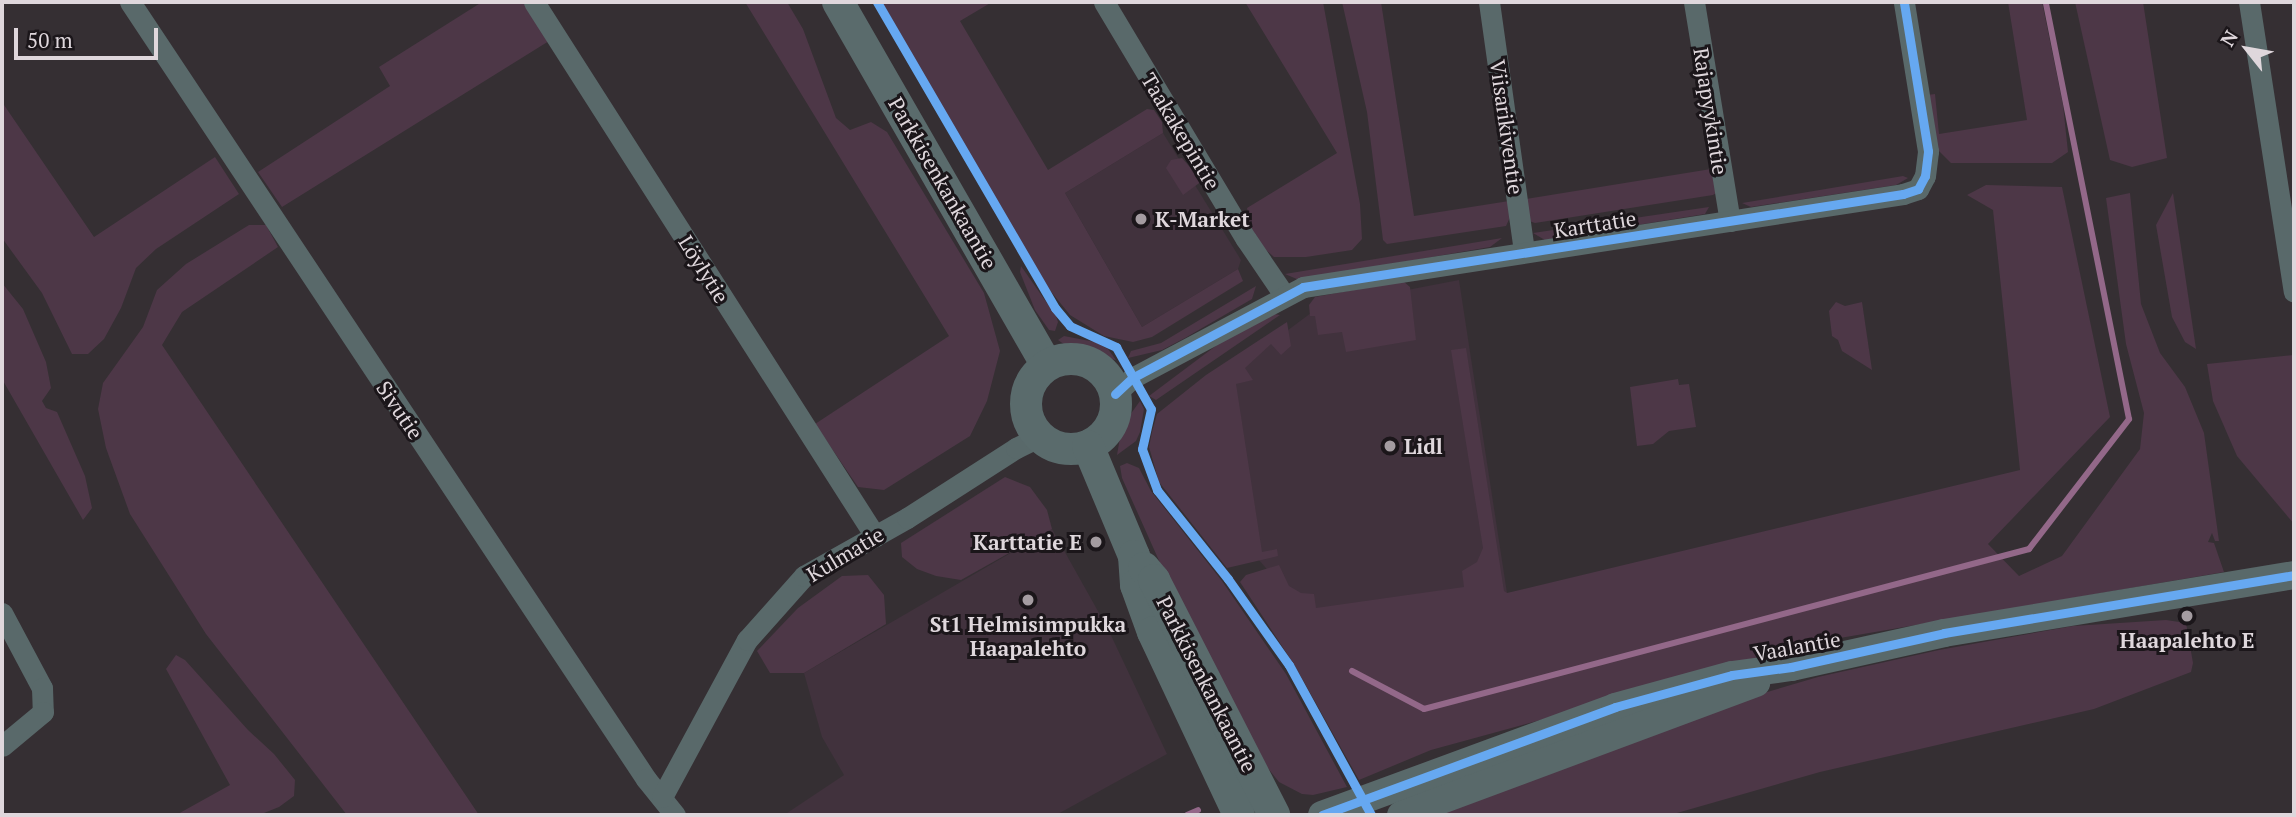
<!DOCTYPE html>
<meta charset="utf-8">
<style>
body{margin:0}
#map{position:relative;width:2296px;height:817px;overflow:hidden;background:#352f33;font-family:"PT Serif",serif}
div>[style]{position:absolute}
.built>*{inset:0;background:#41323d}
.green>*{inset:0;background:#4d3747}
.stream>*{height:6px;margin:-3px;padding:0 3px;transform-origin:3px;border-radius:3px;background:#936889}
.minor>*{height:21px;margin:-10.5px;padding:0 10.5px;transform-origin:10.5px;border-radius:10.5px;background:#59696a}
.tertiary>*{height:28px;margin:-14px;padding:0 14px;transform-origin:14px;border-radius:14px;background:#59696a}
.secondary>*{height:32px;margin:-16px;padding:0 16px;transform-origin:16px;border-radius:16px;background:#5a6b6c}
.secondary>.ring{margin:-16px;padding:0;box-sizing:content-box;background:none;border:32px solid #5a6b6c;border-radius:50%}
.cycleway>*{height:9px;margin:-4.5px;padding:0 4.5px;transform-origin:4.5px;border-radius:4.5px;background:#66a8f1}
.dots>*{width:19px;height:19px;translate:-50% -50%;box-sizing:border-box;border:4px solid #1b161a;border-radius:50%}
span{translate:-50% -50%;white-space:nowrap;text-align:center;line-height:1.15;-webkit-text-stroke:6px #1b161a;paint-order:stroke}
.street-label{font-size:21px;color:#dfd7dc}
.poi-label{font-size:21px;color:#dfd7dc;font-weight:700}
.left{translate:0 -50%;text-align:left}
.right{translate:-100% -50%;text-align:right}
.frame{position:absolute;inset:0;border:4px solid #dfd7dc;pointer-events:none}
.north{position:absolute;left:2212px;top:14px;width:70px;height:70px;-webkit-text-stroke:5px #1b161a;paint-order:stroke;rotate:301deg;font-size:19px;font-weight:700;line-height:28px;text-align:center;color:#dfd7dc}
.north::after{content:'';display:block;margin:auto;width:24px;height:32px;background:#dfd7dc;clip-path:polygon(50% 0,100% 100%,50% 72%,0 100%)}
.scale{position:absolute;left:14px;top:28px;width:144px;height:32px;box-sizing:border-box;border:4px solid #dfd7dc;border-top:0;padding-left:9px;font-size:21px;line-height:24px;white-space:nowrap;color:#dfd7dc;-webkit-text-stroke:5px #1b161a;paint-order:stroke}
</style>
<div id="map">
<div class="built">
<i style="clip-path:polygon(1163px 133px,1241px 260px,1238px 269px,1142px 327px,1065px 193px)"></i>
<i style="clip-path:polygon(1459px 280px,1507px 593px,1307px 615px,1251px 551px,1217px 383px,1319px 307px)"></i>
<i style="clip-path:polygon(1052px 529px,1108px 629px,1167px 754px,1056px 815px,784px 815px,844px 775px,822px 737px,804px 673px)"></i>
</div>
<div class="green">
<i style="clip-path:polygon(482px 2px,523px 2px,549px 41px,282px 207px,258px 172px,390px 86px,379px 67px)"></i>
<i style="clip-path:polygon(745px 2px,787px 2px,803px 29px,836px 118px,850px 130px,871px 122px,887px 132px,984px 293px,1000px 351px,987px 401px,970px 436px,884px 490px,858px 487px,815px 424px,949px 336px)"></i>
<i style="clip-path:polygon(882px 2px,992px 2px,960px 21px,1048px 170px,1147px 109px,1154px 110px,1162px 122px,1163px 133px,1065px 193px,1142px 327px,1238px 269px,1243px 281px,1152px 337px,1133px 342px,1104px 336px,1070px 315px,1040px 278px)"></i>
<i style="clip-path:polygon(1245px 2px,1323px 2px,1360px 204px,1362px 239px,1352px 250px,1306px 257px,1274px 257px,1260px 245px,1251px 228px,1247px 208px,1337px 153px)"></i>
<i style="clip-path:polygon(1342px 2px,1381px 2px,1414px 216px,1509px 201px,1511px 215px,1506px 226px,1387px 244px,1383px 240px,1367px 112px)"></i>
<i style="clip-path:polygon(2008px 2px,2042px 2px,2063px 105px,2068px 152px,2052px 163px,1951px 163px,1936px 148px,1927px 95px,1935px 94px,1939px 134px,2027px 120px)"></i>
<i style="clip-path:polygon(2075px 2px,2143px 2px,2167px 158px,2132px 167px,2110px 160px)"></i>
<i style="clip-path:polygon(2px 102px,94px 237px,215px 157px,239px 194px,156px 249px,136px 268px,121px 308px,104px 339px,88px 354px,72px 354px,42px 293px,2px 238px)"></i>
<i style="clip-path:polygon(1182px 158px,1202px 181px,1183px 195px,1166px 168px,1171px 160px)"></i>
<i style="clip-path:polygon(1711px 169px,1716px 193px,1713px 195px,1535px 223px,1529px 221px,1526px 199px)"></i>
<i style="clip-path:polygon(1903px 176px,1908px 178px,1896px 185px,1751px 207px,1742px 203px)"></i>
<i style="clip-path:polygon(1986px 185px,2062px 187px,2110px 417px,1988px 544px,2019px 576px,2062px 556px,2140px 449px,2144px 413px,2126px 344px,2106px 198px,2130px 193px,2141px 304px,2160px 353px,2185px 387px,2204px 433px,2219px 541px,2215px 541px,2212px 533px,2208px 542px,2214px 543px,2224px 572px,1840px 638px,1431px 750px,1359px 780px,1295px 666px,1240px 582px,1246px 575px,1279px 565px,1289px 586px,1301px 593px,1314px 594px,1316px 608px,1464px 587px,1462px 571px,1477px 562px,1483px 548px,1451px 350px,1466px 348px,1504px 591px,1507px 593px,2020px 470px,1993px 210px,1967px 195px)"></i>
<i style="clip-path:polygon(2173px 193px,2196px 349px,2185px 342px,2172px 317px,2156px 225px)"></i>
<i style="clip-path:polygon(1709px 207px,1705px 214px,1699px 215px,1545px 240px,1533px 233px)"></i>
<i style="clip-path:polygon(249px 225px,266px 225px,278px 247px,182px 312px,162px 345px,479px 815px,347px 815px,206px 634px,130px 514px,106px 448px,98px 409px,103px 383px,143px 327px,157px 290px,186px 264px)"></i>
<i style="clip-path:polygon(1502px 238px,1490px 247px,1299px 280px,1285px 274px)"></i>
<i style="clip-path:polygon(1021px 266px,1056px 316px,1058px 322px,1055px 331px,1049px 330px,1035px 310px,1020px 272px)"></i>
<i style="clip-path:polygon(1403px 281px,1410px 287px,1416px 340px,1346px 352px,1342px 332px,1318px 335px,1315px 316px,1310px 316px,1309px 305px,1315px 297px)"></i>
<i style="clip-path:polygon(2px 283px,23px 309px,46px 362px,51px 388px,42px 401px,46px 408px,57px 412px,85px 476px,92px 508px,83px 520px,2px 379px)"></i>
<i style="clip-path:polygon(1256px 286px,1252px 299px,1185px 338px,1162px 350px,1128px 358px,1131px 351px,1161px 343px)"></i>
<i style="clip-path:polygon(1836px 302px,1845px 306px,1862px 302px,1872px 370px,1842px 351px,1838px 340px,1832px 336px,1829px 311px)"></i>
<i style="clip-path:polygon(1274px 314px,1280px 315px,1156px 400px,1149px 396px,1221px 342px)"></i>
<i style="clip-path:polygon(1287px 322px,1291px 346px,1281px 355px,1271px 344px,1245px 368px,1253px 380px,1236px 384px,1262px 552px,1277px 549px,1278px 556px,1227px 568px,1159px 482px,1149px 447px,1152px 432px,1157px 414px,1206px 375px)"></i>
<i style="clip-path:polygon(1064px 336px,1095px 342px,1108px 349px,1116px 360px,1075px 352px,1058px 340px)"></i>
<i style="clip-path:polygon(2294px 355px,2294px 524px,2237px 456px,2213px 401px,2207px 364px)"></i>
<i style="clip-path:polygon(1678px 379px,1679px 385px,1689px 384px,1696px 427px,1669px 431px,1653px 444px,1637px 446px,1630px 387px)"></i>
<i style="clip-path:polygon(1140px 401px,1144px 409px,1140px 432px,1136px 441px,1117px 455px,1122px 426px)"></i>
<i style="clip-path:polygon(1127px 463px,1139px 468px,1151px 491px,1222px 581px,1286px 674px,1347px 787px,1313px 795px,1302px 794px,1279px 782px,1254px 751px,1187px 623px,1122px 478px,1120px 466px)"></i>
<i style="clip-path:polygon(1005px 477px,1030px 487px,1047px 510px,1052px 529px,961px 580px,936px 576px,917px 569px,902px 557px,901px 543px)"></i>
<i style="clip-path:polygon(868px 575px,884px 595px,886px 624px,804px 673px,770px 673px,757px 651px,798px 608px,842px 576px)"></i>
<i style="clip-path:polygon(2166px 620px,2186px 623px,2193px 663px,2191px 672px,2094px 709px,1820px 772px,1670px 815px,1432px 815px,1727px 704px,1818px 677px,1939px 650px,2073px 626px)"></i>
<i style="clip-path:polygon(176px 655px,185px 660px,248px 730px,274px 754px,295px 780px,294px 796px,279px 807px,259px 815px,176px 815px,230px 785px,166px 669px)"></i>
</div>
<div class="stream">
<i style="left:1352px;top:671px;width:81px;rotate:27.8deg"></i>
<i style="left:1424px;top:709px;width:626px;rotate:-14.81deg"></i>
<i style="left:2029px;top:549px;width:164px;rotate:-52.4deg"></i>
<i style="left:2129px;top:419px;width:425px;rotate:-101.3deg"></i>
<i style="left:1187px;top:815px;width:12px;rotate:-24deg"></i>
</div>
<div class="minor">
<i style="left:130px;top:2px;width:933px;rotate:56.41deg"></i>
<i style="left:646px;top:779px;width:46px;rotate:51.1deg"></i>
<i style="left:534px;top:2px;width:634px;rotate:57.44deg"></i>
<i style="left:1104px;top:2px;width:276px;rotate:59.1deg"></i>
<i style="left:1246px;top:239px;width:68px;rotate:55.8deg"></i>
<i style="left:1489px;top:2px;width:252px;rotate:82deg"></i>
<i style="left:1694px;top:2px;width:222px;rotate:80.7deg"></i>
<i style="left:2249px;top:2px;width:293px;rotate:81.2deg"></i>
<i style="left:1115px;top:394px;width:23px;rotate:-43deg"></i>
<i style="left:1132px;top:378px;width:194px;rotate:-28deg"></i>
<i style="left:1303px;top:287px;width:607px;rotate:-8.81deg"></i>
<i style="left:1903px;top:194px;width:16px;rotate:-18deg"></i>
<i style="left:1918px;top:189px;width:15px;rotate:-62deg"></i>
<i style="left:1925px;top:176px;width:25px;rotate:-83deg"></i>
<i style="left:1928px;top:151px;width:151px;rotate:-99.2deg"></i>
<i style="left:2px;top:613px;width:85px;rotate:61.9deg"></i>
<i style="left:42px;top:688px;width:24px;rotate:88deg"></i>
<i style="left:43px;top:712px;width:53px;rotate:140.3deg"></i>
<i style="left:662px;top:797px;width:179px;rotate:-61.6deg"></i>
<i style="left:747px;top:640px;width:86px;rotate:-48.3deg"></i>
<i style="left:804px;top:576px;width:118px;rotate:-29.4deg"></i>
<i style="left:907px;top:518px;width:130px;rotate:-32.7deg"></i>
<i style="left:1016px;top:448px;width:25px;rotate:-26deg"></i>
</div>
<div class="tertiary">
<i style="left:1322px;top:815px;width:312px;rotate:-20.2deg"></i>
<i style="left:1615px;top:707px;width:121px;rotate:-15.3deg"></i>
<i style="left:1732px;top:675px;width:60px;rotate:-7.7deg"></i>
<i style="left:1791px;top:667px;width:157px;rotate:-12.5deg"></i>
<i style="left:1944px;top:633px;width:355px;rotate:-9.4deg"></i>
<i style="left:1401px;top:815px;width:379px;rotate:-20.4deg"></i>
</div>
<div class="secondary">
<i style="left:838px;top:2px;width:419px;rotate:60.1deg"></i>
<i class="ring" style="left:1026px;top:359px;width:58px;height:58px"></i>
<i style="left:1088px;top:446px;width:119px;rotate:67.3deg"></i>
<i style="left:1134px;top:556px;width:29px;rotate:86deg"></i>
<i style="left:1136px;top:585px;width:50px;rotate:70.1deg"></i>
<i style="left:1153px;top:632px;width:202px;rotate:64.8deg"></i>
<i style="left:1144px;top:568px;width:16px;rotate:50deg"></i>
<i style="left:1154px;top:580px;width:264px;rotate:62.9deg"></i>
</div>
<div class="cycleway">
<i style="left:877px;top:2px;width:354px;rotate:59.8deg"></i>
<i style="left:1055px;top:308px;width:23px;rotate:50deg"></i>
<i style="left:1070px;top:326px;width:51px;rotate:24.5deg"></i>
<i style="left:1116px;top:347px;width:71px;rotate:60.6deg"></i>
<i style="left:1151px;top:409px;width:41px;rotate:102.7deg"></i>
<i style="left:1142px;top:449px;width:44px;rotate:69.9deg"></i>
<i style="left:1157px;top:490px;width:114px;rotate:51.4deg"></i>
<i style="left:1228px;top:579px;width:105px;rotate:54.7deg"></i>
<i style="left:1289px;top:665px;width:171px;rotate:61.3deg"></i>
<i style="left:1115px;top:394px;width:23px;rotate:-43deg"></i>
<i style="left:1132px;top:378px;width:194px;rotate:-28deg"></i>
<i style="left:1303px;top:287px;width:607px;rotate:-8.81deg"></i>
<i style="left:1903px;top:194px;width:16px;rotate:-18deg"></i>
<i style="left:1918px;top:189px;width:15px;rotate:-62deg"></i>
<i style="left:1925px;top:176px;width:25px;rotate:-83deg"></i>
<i style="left:1928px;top:151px;width:151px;rotate:-99.2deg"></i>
<i style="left:1322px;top:815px;width:312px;rotate:-20.2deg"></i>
<i style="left:1615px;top:707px;width:121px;rotate:-15.3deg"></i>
<i style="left:1732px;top:675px;width:60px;rotate:-7.7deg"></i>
<i style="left:1791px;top:667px;width:157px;rotate:-12.5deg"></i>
<i style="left:1944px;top:633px;width:355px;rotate:-9.4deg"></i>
</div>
<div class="dots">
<i style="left:1141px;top:219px;background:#a49ca1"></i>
<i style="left:1390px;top:446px;background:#a49ca1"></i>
<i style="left:1096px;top:542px;background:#a49ca1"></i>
<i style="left:1028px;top:600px;background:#a49ca1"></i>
<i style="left:2187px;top:616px;background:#a49ca1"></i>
</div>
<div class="street-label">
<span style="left:1711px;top:111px;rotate:81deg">Rajapyykintie</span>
<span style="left:1507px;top:127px;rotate:82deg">Viisarikiventie</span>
<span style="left:1181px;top:131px;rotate:59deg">Taakakepintie</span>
<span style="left:943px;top:183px;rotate:60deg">Parkkisenkankaantie</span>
<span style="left:1595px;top:224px;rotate:-9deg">Karttatie</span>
<span style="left:704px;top:269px;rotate:58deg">Löylytie</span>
<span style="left:400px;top:410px;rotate:56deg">Sivutie</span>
<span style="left:845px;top:554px;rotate:-31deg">Kulmatie</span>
<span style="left:1797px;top:646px;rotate:-10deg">Vaalantie</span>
<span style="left:1207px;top:684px;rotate:63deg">Parkkisenkankaantie</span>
</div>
<div class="poi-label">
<span class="left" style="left:1155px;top:219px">K-Market</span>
<span class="left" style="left:1404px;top:446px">Lidl</span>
<span class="right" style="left:1082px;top:542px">Karttatie E</span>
<span style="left:1028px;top:636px">St1 Helmisimpukka<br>Haapalehto</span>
<span style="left:2187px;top:640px">Haapalehto E</span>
</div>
<div class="frame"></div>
<div class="north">N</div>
<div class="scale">50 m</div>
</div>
